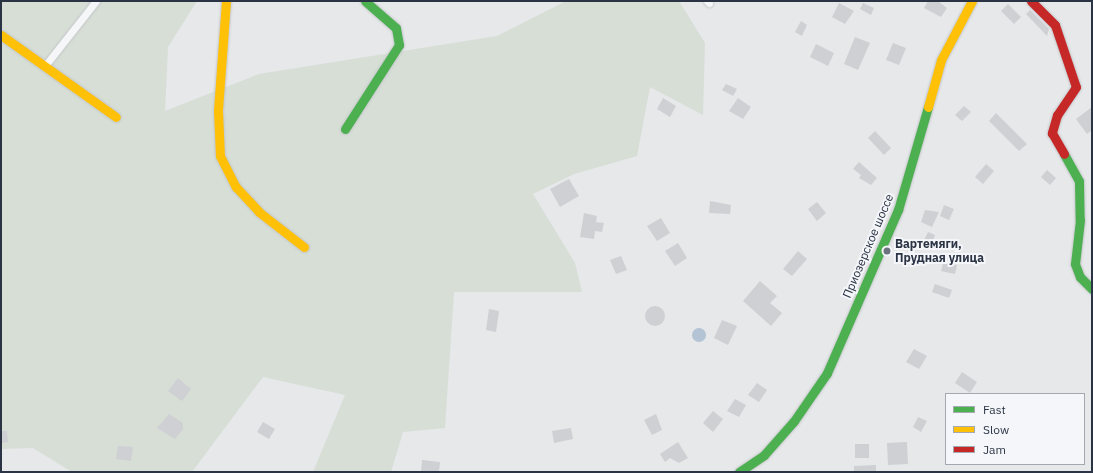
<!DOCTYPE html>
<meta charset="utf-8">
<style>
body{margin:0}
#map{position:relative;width:1093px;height:473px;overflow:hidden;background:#e6e8ea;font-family:"IBM Plex Sans",sans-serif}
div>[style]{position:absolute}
.green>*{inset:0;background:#d6ded6}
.water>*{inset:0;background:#b4c4d5}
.round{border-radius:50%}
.building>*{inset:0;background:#ced0d3}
.roads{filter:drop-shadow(0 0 1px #c4c6c8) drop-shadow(0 0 1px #c4c6c8)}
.street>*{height:7px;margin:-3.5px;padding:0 3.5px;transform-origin:3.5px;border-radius:3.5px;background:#f5f6f7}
.fast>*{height:9px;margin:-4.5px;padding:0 4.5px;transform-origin:4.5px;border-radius:4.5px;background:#4caf50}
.slow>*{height:9px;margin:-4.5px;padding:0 4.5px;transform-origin:4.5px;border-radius:4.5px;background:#ffc107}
.jam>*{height:9px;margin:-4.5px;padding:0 4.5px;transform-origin:4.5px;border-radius:4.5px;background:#c62828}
.dots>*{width:11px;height:11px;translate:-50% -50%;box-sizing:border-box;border:2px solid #f4f6f9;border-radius:50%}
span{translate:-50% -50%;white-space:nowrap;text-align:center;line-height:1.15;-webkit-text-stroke:4px #f4f6f9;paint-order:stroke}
.poi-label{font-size:12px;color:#2b3445;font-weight:700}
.left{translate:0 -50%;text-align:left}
.street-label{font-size:12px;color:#2b3445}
.frame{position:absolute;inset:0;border:2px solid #2b3445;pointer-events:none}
.legend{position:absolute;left:945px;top:393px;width:140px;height:72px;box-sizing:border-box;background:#f4f6f9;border:1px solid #a4a8b1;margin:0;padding:5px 7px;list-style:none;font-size:12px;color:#2b3445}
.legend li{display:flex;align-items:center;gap:8px;height:20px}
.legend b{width:20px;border:1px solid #a4a8b1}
</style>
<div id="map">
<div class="green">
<i style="clip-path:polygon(1px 1px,197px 1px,168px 47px,165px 111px,259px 74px,497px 36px,566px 1px,679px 1px,705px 43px,703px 115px,650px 87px,637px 156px,574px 174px,533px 194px,575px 263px,582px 292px,454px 292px,445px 428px,403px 432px,391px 472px,313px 472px,345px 395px,263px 377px,192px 472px,72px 472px,33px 448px,1px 449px)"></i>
</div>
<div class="water">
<i class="round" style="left:692px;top:328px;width:14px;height:14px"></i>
</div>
<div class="building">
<i style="clip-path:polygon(928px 1px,938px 1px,947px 8px,941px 17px,924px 8px)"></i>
<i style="clip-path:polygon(839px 3px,854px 11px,845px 24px,832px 17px)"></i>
<i style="clip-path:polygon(863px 3px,874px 8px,871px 15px,860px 9px)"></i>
<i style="clip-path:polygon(1008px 4px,1021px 17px,1014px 24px,1001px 11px)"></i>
<i style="clip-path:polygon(1030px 10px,1049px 29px,1047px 36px,1026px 14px)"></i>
<i style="clip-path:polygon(801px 21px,807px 25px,802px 36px,795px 32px)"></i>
<i style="clip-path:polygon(855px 37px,870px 43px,858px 70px,844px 64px)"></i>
<i style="clip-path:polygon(893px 43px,906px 48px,899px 65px,886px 60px)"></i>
<i style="clip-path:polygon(816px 44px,834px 53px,828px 66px,810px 57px)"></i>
<i style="clip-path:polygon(726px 84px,737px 89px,733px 96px,722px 90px)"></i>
<i style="clip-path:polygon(663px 98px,676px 106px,670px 117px,657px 109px)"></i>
<i style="clip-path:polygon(738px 98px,751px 107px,743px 119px,729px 111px)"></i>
<i style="clip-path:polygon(964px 106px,971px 112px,962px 121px,955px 115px)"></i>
<i style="clip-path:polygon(1092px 107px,1092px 130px,1087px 134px,1076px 119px)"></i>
<i style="clip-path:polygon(996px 113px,1027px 144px,1019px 151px,989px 121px)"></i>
<i style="clip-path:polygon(875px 131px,891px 148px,884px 155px,868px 138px)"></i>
<i style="clip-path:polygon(859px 162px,877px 178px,871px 185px,859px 178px,861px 175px,853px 169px)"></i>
<i style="clip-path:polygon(986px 164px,994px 171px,983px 184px,975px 177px)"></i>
<i style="clip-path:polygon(1047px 170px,1056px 178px,1050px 185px,1041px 177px)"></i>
<i style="clip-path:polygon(569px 179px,579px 196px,560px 207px,550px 189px)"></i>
<i style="clip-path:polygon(710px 201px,731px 205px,730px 214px,709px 213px)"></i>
<i style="clip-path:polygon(817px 202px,826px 213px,817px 221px,808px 209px)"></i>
<i style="clip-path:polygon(944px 205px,954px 209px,949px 220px,940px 216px)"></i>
<i style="clip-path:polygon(925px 210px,939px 212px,932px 227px,921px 222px)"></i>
<i style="clip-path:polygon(584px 213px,597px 216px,596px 222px,604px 223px,602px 232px,595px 231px,594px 239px,580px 237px)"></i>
<i style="clip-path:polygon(661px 218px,670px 233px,657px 241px,647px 226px)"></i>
<i style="clip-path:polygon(928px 232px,935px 235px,931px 246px,923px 242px)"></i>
<i style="clip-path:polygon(678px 243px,687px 258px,675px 266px,665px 251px)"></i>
<i style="clip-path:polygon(798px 251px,807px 259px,792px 276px,783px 269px)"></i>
<i style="clip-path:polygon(621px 256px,627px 270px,616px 274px,610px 260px)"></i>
<i style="clip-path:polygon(943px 263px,957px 265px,955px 274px,941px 271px)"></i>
<i style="clip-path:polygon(760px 281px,777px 296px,770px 303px,782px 313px,771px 326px,743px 301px)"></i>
<i style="clip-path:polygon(935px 284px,952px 290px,949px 298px,932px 292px)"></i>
<i class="round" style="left:645px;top:306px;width:20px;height:20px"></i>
<i style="clip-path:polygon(489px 309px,499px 311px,496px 332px,486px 330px)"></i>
<i style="clip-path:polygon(722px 320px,737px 326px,728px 345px,714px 338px)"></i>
<i style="clip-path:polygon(914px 349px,927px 356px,919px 369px,906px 362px)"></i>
<i style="clip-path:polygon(962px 372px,977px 382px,970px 393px,955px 383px)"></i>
<i style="clip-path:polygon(178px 378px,191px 389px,182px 401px,168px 391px)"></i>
<i style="clip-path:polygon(757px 383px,767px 390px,759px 402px,748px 395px)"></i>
<i style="clip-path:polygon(735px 399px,746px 405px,739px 417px,727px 411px)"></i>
<i style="clip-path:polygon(713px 411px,723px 419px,713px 432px,703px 423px)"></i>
<i style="clip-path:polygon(169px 414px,183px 423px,183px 429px,175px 439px,157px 428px)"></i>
<i style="clip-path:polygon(656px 414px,662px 430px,652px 435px,644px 420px)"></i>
<i style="clip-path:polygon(918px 417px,927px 421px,921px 432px,913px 427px)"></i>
<i style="clip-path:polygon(263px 422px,275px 429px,269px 439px,257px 432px)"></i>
<i style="clip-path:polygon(571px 428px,573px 439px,554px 443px,552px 431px)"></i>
<i style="clip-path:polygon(1px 431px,7px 431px,8px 442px,1px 443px)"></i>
<i style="clip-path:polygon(678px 442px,688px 458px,679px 463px,670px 458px,665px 462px,660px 454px)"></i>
<i style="clip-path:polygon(907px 442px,908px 464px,888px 465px,887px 443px)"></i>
<i style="clip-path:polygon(855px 444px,869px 444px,869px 458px,855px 458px)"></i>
<i style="clip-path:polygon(118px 446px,133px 447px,131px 461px,116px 459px)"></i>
<i style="clip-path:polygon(422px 460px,440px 462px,439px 472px,421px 472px)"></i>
<i style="clip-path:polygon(876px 465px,876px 472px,854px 472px,854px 466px)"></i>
</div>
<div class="roads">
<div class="street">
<i style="left:707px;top:1px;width:3px;rotate:45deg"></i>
<i style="left:44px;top:67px;width:84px;rotate:-51.8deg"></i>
</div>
<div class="fast">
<i style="left:345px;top:129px;width:100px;rotate:-57.3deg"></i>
<i style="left:399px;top:45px;width:17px;rotate:-100deg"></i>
<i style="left:396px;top:28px;width:41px;rotate:-138.9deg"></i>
<i style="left:1064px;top:154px;width:31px;rotate:61deg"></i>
<i style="left:1079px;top:181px;width:39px;rotate:89deg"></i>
<i style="left:1080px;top:220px;width:44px;rotate:96.5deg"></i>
<i style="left:1075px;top:264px;width:14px;rotate:69deg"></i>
<i style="left:1080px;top:277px;width:17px;rotate:45deg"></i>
<i style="left:739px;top:472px;width:30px;rotate:-34deg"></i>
<i style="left:764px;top:455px;width:45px;rotate:-48.6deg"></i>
<i style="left:794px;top:421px;width:58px;rotate:-55.5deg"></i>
<i style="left:827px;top:373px;width:178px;rotate:-66.5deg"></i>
<i style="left:898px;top:210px;width:107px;rotate:-73.8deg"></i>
</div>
<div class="slow">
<i style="left:226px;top:1px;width:110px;rotate:94.2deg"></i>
<i style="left:218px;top:111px;width:45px;rotate:87.5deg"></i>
<i style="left:220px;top:156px;width:35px;rotate:63deg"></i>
<i style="left:236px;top:187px;width:34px;rotate:47deg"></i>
<i style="left:259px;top:212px;width:57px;rotate:37.9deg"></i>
<i style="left:1px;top:35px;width:141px;rotate:35.5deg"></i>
<i style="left:928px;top:107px;width:49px;rotate:-74.5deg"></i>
<i style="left:941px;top:60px;width:67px;rotate:-62.3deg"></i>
</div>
<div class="jam">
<i style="left:1031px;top:1px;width:34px;rotate:45deg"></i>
<i style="left:1055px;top:25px;width:65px;rotate:71.3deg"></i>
<i style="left:1076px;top:87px;width:34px;rotate:124deg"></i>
<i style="left:1057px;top:115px;width:19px;rotate:106deg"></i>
<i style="left:1052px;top:133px;width:24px;rotate:60deg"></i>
</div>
</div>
<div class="dots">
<i style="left:887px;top:251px;background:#6c737f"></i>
</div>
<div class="poi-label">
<span class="left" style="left:895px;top:251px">Вартемяги,<br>Прудная улица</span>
</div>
<div class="street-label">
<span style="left:868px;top:246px;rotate:-67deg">Приозерское шоссе</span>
</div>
<div class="frame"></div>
<ul class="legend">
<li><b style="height:5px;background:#4caf50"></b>Fast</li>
<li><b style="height:5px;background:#ffc107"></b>Slow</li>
<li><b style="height:5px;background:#c62828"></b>Jam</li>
</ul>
</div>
